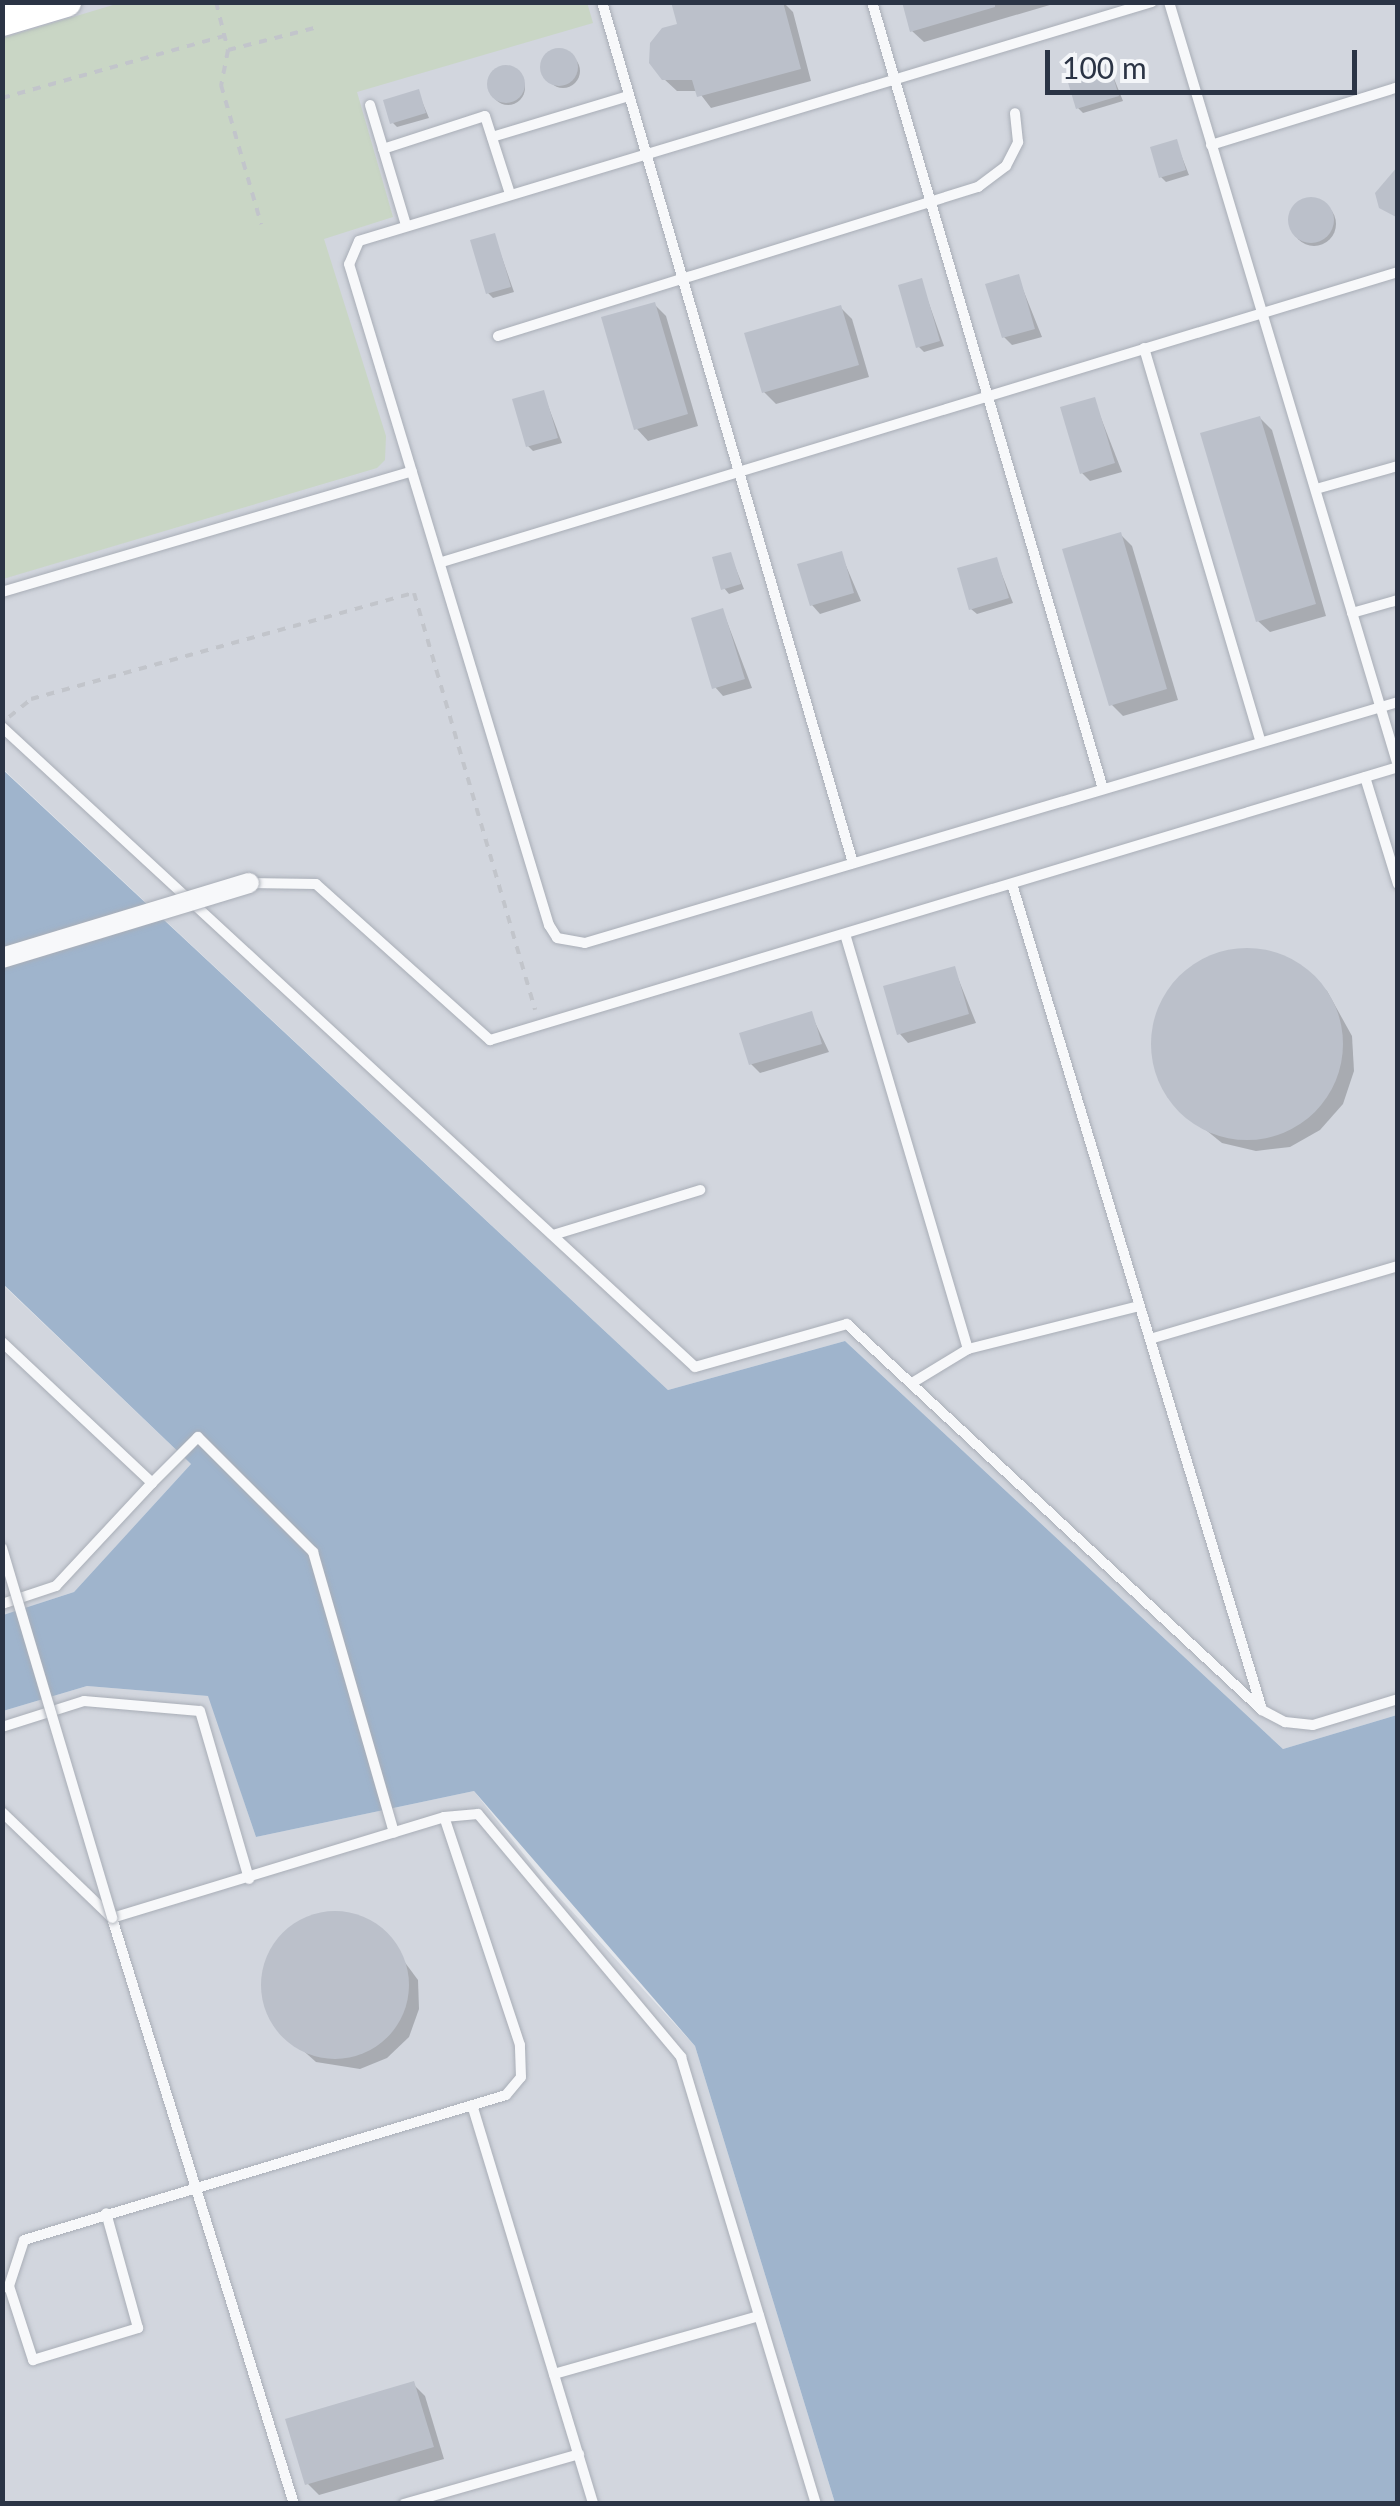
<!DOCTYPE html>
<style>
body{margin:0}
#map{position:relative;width:1400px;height:2506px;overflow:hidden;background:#e4e7ec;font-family:Lato,sans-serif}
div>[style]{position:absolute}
.built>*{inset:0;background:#d2d6de}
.green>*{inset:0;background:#c9d6c5}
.water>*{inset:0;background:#9fb4cc}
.shadow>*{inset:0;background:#0003}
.round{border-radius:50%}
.building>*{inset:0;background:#bbc0ca}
.path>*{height:4px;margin-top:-2px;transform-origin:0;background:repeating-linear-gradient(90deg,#c2c5cb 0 8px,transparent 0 16px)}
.roads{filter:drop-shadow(0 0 2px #a9aeb7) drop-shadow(0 0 2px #a9aeb7)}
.lane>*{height:10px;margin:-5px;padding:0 5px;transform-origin:5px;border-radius:5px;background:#f7f8fa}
.secondary>*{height:30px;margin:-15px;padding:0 15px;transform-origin:15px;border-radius:15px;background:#fff}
.bridges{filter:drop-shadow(0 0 2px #a9aeb7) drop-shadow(0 0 2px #a9aeb7)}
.lane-bridge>*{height:10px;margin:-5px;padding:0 5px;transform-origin:5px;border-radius:5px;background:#f7f8fa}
.street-bridge>*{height:20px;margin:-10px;padding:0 10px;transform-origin:10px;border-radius:10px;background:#f7f8fa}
span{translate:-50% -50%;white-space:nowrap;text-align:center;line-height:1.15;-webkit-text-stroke:8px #f4f6f9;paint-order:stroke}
.frame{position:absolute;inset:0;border:5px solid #2b3445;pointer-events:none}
.scale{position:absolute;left:1045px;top:50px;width:312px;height:45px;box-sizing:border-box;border:5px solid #2b3445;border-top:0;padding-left:12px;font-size:30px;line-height:35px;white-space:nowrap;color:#2b3445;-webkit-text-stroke:8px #f4f6f9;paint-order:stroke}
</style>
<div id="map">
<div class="built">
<i style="clip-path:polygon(2px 3px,1397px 3px,1397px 1715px,1283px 1749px,845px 1341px,668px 1390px,3px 769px)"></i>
<i style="clip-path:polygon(2px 1284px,191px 1464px,74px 1592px,3px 1615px)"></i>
<i style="clip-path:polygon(87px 1686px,209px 1696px,256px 1837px,474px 1791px,547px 1884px,695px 2046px,835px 2503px,3px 2504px,3px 1711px)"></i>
</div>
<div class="green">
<i style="clip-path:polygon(123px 2px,587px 2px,593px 23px,357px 92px,393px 217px,324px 239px,386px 436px,385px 460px,377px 468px,3px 579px,3px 38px)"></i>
</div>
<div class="water">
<i style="clip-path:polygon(2px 769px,668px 1390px,845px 1341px,1283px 1749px,1397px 1715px,1397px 2503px,835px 2503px,695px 2046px,474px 1791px,256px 1837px,208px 1696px,87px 1686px,3px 1711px,3px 1615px,74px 1592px,191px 1464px,3px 1284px)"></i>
</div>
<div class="shadow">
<i style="clip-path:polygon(783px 2px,793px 12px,811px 81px,711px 108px,698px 91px,677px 91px,664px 79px,680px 26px)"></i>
<i style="clip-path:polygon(904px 2px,1060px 2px,924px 42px,912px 31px)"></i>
<i class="round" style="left:546px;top:54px;width:34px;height:34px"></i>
<i style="clip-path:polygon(1109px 66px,1123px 101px,1083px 113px,1078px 108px)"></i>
<i class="round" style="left:491px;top:71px;width:34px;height:34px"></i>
<i style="clip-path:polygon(418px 92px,429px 118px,397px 127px,392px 122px)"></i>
<i style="clip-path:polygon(1176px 142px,1189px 175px,1166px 182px,1161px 177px)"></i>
<i class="round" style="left:1292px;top:202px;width:44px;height:44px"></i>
<i style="clip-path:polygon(494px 235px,514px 292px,493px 298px,488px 293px)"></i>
<i style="clip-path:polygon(1018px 277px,1042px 337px,1012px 345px,1004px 337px)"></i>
<i style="clip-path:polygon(921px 281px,944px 346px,924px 352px,918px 346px)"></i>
<i style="clip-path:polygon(654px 304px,666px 316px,698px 426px,648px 441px,637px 429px)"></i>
<i style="clip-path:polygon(841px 308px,852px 319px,869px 377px,776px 404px,764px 392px)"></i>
<i style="clip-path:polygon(543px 392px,562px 443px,533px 451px,528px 446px)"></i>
<i style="clip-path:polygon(1094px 400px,1122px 472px,1090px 481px,1082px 473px)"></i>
<i style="clip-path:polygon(1260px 418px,1272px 430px,1326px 616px,1270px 632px,1258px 621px)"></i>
<i style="clip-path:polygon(1120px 534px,1132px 546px,1178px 700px,1123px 716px,1111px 704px)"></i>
<i style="clip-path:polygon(730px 554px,744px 589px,729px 594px,724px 588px)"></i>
<i style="clip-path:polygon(841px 554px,861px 601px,820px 614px,812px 605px)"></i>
<i style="clip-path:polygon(996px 559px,1013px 603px,977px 614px,971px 609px)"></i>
<i style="clip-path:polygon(723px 611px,752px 688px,723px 696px,715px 687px)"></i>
<i style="clip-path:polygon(1252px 950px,1286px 958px,1327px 991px,1352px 1036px,1354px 1071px,1343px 1104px,1320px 1130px,1290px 1147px,1256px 1151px,1222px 1143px,1181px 1110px,1161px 1081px,1153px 1048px,1165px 997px,1187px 971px,1218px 954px)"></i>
<i style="clip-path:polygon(954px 968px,976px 1023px,908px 1043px,900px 1034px)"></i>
<i style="clip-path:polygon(811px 1014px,829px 1052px,760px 1073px,751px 1064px)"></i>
<i style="clip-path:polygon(324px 1914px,354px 1915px,380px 1929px,418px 1980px,419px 2009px,409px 2037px,387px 2058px,360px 2069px,316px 2062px,280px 2030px,266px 2003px,264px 1973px,275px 1945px,296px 1924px)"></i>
<i style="clip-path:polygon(413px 2384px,425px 2396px,444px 2459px,319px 2495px,307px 2483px)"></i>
</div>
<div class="building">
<i style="clip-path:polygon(671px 2px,783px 2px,801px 69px,697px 97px,692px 80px,662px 80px,649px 63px,650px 43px,662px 28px,677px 24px)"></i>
<i style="clip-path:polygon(902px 2px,995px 2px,995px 7px,910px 32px)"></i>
<i class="round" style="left:540px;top:48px;width:38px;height:38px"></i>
<i style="clip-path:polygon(1109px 63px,1119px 96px,1076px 109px,1066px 76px)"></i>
<i class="round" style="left:487px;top:65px;width:38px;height:38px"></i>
<i style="clip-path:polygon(419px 89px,426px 113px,390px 124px,383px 100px)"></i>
<i style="clip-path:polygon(1177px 139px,1186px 170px,1159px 178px,1150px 147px)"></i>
<i style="clip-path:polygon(1398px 166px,1398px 218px,1379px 208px,1375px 193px)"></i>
<i class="round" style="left:1288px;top:197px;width:46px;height:46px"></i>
<i style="clip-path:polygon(495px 233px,511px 287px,486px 294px,470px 240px)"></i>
<i style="clip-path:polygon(1019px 274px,1035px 329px,1002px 338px,985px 284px)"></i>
<i style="clip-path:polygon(922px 278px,940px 341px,916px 348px,898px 285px)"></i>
<i style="clip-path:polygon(655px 302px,688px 414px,634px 430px,601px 317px)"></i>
<i style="clip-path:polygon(841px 305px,859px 365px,762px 393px,744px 333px)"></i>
<i style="clip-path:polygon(544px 390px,558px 438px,526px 447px,512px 399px)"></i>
<i style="clip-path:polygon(1095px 397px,1115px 463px,1080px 474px,1060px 407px)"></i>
<i style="clip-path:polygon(1260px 416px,1316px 604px,1256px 622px,1200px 433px)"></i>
<i style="clip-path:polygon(1121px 532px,1167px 689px,1109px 706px,1062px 549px)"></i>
<i style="clip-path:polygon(842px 551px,854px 593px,810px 606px,797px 564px)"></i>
<i style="clip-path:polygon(731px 552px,741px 584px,721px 590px,712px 557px)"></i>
<i style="clip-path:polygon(997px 557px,1009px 598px,969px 610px,957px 568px)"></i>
<i style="clip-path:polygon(723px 608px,745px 679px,712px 689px,691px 618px)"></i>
<i class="round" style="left:1151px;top:948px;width:192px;height:192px"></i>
<i style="clip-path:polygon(955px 966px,969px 1014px,897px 1035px,883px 986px)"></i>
<i style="clip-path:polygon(812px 1011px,822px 1044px,749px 1065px,739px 1033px)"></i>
<i class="round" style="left:261px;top:1911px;width:148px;height:148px"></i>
<i style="clip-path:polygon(414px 2381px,434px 2447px,305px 2485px,285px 2419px)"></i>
</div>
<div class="path">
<i style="left:216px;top:2px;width:49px;rotate:76deg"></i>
<i style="left:228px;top:50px;width:89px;rotate:-14.3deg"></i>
<i style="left:228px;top:50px;width:36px;rotate:101deg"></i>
<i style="left:221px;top:85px;width:145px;rotate:73.9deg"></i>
<i style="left:2px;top:98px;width:230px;rotate:-15.6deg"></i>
<i style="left:9px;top:717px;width:28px;rotate:-39deg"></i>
<i style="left:31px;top:699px;width:397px;rotate:-15.5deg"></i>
<i style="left:414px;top:593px;width:434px;rotate:73.8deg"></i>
</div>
<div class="roads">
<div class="lane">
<i style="left:602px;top:2px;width:897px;rotate:73.75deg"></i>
<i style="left:872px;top:2px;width:820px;rotate:73.64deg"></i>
<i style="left:1152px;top:2px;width:828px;rotate:163.23deg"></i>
<i style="left:359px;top:241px;width:25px;rotate:113deg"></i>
<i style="left:349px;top:264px;width:691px;rotate:73.17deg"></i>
<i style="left:549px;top:925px;width:15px;rotate:58deg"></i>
<i style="left:557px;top:938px;width:28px;rotate:10deg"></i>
<i style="left:585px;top:943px;width:848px;rotate:-16.51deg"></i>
<i style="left:1169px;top:2px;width:798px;rotate:73.31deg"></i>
<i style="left:370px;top:105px;width:125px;rotate:73.3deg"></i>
<i style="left:492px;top:137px;width:143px;rotate:-16.7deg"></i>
<i style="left:1211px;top:145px;width:196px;rotate:-17.2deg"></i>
<i style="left:383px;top:149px;width:107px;rotate:-17.9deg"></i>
<i style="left:485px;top:116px;width:82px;rotate:72.2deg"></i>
<i style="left:498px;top:336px;width:503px;rotate:-17.25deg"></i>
<i style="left:978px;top:187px;width:35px;rotate:-37deg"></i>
<i style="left:1006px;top:166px;width:27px;rotate:-63deg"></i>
<i style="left:1018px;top:142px;width:29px;rotate:-96deg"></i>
<i style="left:1144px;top:348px;width:411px;rotate:73.5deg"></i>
<i style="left:1316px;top:489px;width:85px;rotate:-15.7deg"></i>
<i style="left:442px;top:562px;width:999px;rotate:-16.88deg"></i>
<i style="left:2px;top:592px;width:427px;rotate:-16.4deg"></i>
<i style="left:1352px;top:613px;width:48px;rotate:-15.8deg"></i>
<i style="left:2px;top:727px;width:943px;rotate:42.72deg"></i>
<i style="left:695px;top:1367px;width:158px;rotate:-15.8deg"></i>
<i style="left:847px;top:1324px;width:567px;rotate:42.93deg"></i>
<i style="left:1262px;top:1710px;width:26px;rotate:28deg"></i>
<i style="left:1285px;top:1722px;width:28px;rotate:6deg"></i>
<i style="left:1313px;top:1725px;width:89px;rotate:-17deg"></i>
<i style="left:1365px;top:777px;width:112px;rotate:72.9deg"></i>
<i style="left:249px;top:883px;width:67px;rotate:0.9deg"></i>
<i style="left:316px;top:884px;width:234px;rotate:41.9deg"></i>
<i style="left:490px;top:1040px;width:948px;rotate:-16.73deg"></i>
<i style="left:1012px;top:884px;width:859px;rotate:73.15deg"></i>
<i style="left:845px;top:934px;width:433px;rotate:73.5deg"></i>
<i style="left:553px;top:1235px;width:154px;rotate:-17deg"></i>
<i style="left:1150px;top:1339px;width:259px;rotate:-16.4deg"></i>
<i style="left:2px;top:1342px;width:206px;rotate:43.2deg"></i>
<i style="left:152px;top:1483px;width:141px;rotate:133deg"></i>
<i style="left:56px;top:1586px;width:57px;rotate:161.6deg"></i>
<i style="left:912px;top:1383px;width:66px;rotate:-31.3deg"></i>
<i style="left:968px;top:1349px;width:176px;rotate:-14.1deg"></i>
<i style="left:152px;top:1483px;width:65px;rotate:-45deg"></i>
<i style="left:198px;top:1437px;width:163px;rotate:45deg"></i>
<i style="left:313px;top:1552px;width:292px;rotate:73.9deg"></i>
<i style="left:2px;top:1727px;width:86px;rotate:-17.6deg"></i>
<i style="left:84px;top:1701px;width:116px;rotate:4.9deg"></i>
<i style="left:200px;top:1711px;width:175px;rotate:73.7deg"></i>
<i style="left:2px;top:1812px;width:153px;rotate:43.9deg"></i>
<i style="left:112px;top:1918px;width:614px;rotate:72.75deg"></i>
<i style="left:112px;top:1918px;width:347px;rotate:-16.9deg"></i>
<i style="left:444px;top:1817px;width:34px;rotate:-5deg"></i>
<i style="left:478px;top:1814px;width:317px;rotate:50.1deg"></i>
<i style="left:681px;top:2057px;width:467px;rotate:73.2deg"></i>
<i style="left:473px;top:2108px;width:414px;rotate:73.1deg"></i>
<i style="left:9px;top:2286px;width:78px;rotate:72deg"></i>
<i style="left:33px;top:2360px;width:110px;rotate:-16.9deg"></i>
<i style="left:138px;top:2328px;width:119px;rotate:-105.5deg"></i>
<i style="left:2px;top:2288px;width:7px;rotate:-16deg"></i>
<i style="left:9px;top:2286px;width:48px;rotate:-71.9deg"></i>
<i style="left:24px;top:2240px;width:503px;rotate:-16.74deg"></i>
<i style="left:506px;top:2095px;width:23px;rotate:-50deg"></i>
<i style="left:521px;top:2077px;width:32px;rotate:-92deg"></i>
<i style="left:520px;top:2045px;width:240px;rotate:-108.4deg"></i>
<i style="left:554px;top:2374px;width:213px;rotate:-15.8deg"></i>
<i style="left:404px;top:2504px;width:182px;rotate:-15.9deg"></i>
</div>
<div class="secondary">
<i style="left:2px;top:21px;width:67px;rotate:-16.5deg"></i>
</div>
</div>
<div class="bridges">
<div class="lane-bridge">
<i style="left:2px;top:1548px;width:386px;rotate:73.4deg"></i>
</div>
<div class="street-bridge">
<i style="left:2px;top:958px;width:258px;rotate:-16.9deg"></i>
</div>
</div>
<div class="frame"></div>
<div class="scale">100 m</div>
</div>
